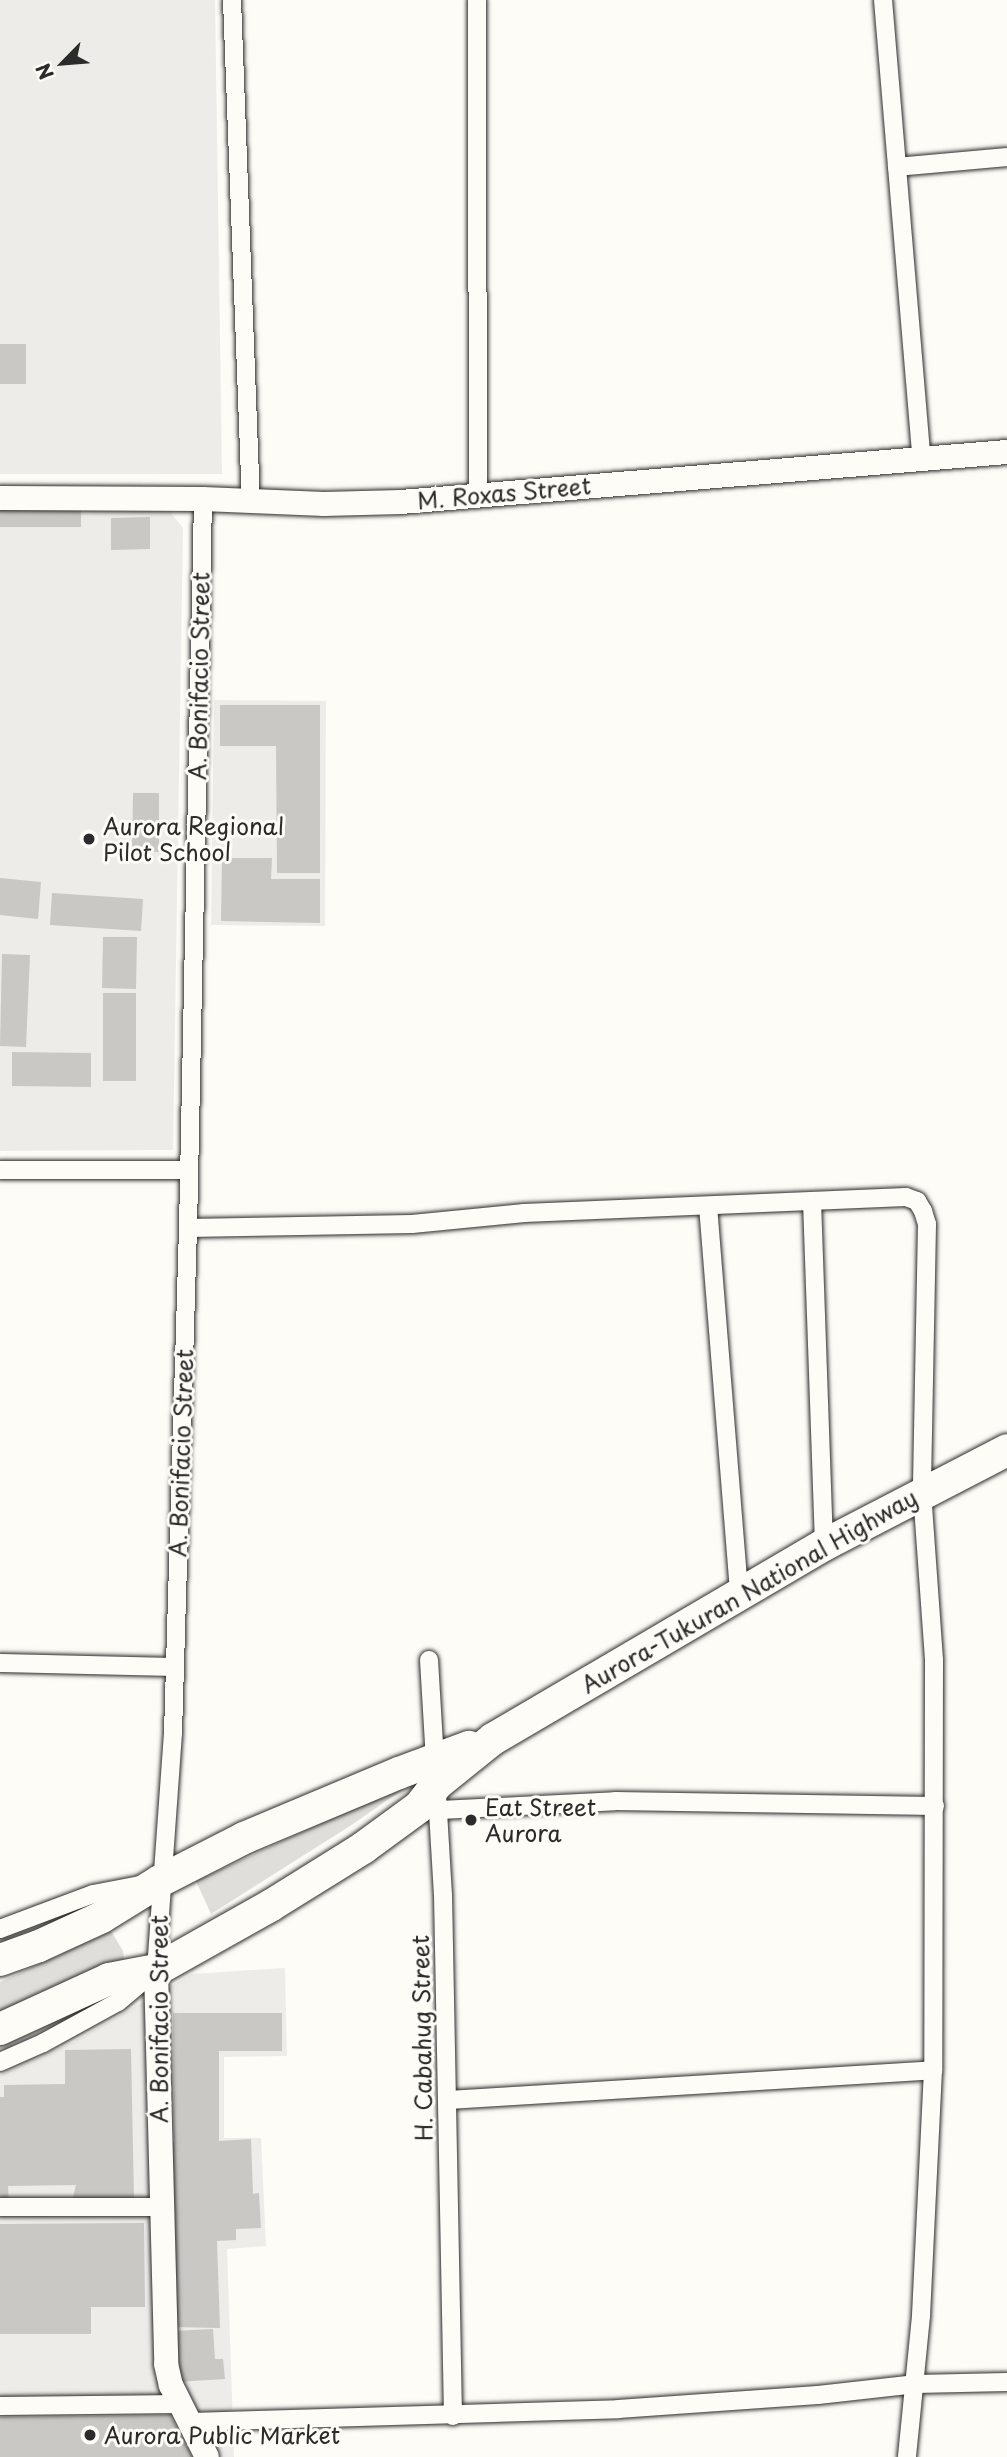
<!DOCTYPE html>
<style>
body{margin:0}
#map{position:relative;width:1007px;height:2457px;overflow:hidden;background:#fdfcf7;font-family:"Playpen Sans",sans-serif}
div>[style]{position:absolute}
.built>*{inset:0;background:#edece8}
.green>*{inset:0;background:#dfdeda}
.building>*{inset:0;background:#c9c8c4}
.roads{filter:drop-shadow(0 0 2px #2b2b2b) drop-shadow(0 0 2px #2b2b2b)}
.street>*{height:18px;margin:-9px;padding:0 9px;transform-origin:9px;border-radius:9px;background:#fdfcf7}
.secondary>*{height:24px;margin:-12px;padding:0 12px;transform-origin:12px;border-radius:12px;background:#fdfcf7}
.highway>*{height:32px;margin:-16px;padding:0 16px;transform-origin:16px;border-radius:16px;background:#fdfcf7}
.dots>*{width:19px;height:19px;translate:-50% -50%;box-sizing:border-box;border:4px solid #fdfcf7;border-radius:50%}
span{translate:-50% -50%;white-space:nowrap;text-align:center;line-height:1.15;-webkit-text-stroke:6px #fdfcf7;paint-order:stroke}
.street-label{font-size:23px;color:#2b2b2b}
.poi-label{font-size:23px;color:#2b2b2b}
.left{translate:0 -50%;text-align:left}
.north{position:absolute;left:28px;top:28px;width:70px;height:70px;-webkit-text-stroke:5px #fdfcf7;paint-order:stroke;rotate:245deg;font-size:19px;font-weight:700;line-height:28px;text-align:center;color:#2b2b2b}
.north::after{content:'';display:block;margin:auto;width:24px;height:32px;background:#2b2b2b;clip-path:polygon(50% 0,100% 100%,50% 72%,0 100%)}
</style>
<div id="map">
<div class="built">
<i style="clip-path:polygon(0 0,215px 0,222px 474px,0 474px)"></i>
<i style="clip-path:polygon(163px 503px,183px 528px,173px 1150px,0 1151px,0 504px)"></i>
<i style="clip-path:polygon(214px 700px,326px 701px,325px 926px,211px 925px)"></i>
<i style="clip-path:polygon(285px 1968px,287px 2056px,224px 2057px,224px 2138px,261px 2138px,266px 2246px,227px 2249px,234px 2457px,0 2457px,0 2075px,73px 2042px,192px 1974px)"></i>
</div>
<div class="green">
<i style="clip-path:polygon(418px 1779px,350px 1826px,211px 1914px,196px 1881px)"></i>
<i style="clip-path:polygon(111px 1931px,123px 1951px,124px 1959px,0 2014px,0 1982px)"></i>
</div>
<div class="building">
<i style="clip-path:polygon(0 344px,26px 344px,26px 384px,0 384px)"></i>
<i style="clip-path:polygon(81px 505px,81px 527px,0 527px,0 506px)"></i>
<i style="clip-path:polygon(150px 517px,150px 549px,111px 550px,111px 518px)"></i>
<i style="clip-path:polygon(220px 705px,320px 705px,320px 873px,277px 873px,276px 746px,220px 746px)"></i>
<i style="clip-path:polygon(133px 793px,159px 793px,159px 852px,132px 851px)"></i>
<i style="clip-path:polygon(222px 858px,272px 858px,271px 879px,320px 879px,320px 923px,221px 921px)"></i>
<i style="clip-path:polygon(0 878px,41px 882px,38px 919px,0 915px)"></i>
<i style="clip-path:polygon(52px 893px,143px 899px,141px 931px,50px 925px)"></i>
<i style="clip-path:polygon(103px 937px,137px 937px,136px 989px,102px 988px)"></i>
<i style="clip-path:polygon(2px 954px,30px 955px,26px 1047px,0 1046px)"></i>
<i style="clip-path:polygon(103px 993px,136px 993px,136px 1081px,103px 1081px)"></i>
<i style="clip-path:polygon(12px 1052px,91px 1053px,91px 1087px,12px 1086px)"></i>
<i style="clip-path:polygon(173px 2013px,282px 2013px,282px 2051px,219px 2051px,219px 2141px,251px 2139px,253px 2194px,259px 2193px,261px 2228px,236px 2229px,236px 2240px,217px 2241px,220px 2328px,174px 2327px,170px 2142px,174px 2142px)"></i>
<i style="clip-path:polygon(131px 2049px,134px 2200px,72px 2201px,76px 2185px,8px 2186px,9px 2204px,0 2204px,0 2097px,4px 2097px,4px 2085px,65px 2084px,65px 2050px)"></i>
<i style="clip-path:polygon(144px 2223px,145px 2307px,91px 2307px,91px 2334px,0 2334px,0 2224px)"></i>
<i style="clip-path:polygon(213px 2329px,215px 2359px,223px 2359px,225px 2379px,176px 2382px,173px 2331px)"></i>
<i style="clip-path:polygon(170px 2415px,192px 2457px,0 2457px,0 2417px)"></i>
</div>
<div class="roads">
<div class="street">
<i style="left:232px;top:0;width:503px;rotate:87.84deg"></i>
<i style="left:477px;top:0;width:497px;rotate:89.9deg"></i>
<i style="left:883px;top:0;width:463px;rotate:85.2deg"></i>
<i style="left:897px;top:167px;width:110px;rotate:-5.2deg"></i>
<i style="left:0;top:1170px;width:187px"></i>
<i style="left:812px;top:1201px;width:344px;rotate:88deg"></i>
<i style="left:708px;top:1206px;width:389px;rotate:85.4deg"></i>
<i style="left:188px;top:1228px;width:224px;rotate:-1deg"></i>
<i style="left:412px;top:1224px;width:113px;rotate:-5.6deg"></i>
<i style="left:524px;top:1213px;width:382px;rotate:-2.4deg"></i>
<i style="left:906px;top:1197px;width:12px;rotate:20deg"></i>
<i style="left:917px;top:1201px;width:12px;rotate:59deg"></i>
<i style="left:923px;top:1211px;width:14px;rotate:73deg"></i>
<i style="left:927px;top:1224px;width:268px;rotate:91.1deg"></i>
<i style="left:922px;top:1492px;width:168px;rotate:85.9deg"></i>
<i style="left:934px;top:1660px;width:410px;rotate:90.1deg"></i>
<i style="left:933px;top:2070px;width:246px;rotate:92.8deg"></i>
<i style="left:921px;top:2316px;width:142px;rotate:95.7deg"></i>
<i style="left:429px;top:1660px;width:235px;rotate:86.6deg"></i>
<i style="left:443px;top:1895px;width:521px;rotate:88.9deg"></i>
<i style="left:0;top:1663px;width:175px;rotate:1.3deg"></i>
<i style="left:440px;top:1810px;width:175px;rotate:-2.9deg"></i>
<i style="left:615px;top:1801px;width:320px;rotate:0.9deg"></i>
<i style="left:0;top:1929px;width:99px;rotate:-20.6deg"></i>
<i style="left:93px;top:1894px;width:48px;rotate:-10.8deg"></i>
<i style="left:0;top:2062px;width:47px;rotate:-23.8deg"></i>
<i style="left:43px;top:2043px;width:85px;rotate:-28.7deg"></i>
<i style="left:118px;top:2002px;width:50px;rotate:-40.1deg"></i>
<i style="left:156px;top:1970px;width:238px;rotate:-85.9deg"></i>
<i style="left:173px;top:1733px;width:505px;rotate:-88.3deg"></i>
<i style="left:188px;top:1228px;width:729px;rotate:-88.82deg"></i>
<i style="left:449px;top:2100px;width:485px;rotate:-3.5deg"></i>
<i style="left:0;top:2207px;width:161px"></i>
<i style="left:0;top:2406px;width:180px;rotate:-0.6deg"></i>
<i style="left:190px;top:2422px;width:428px;rotate:-1.7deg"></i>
<i style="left:618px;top:2409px;width:200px;rotate:-4deg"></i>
<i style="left:818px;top:2395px;width:99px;rotate:-6.4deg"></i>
<i style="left:916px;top:2384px;width:91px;rotate:-1.3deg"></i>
</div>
<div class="secondary">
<i style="left:0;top:498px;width:203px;rotate:0.3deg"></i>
<i style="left:203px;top:499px;width:121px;rotate:2.4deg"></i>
<i style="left:324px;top:504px;width:77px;rotate:-1.5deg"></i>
<i style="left:401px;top:502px;width:608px;rotate:-4.72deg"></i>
<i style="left:156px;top:1970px;width:394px;rotate:88.5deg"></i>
<i style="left:166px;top:2364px;width:22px;rotate:77deg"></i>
<i style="left:171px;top:2385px;width:80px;rotate:63.4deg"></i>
</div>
<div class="highway">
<i style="left:0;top:1960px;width:41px;rotate:-19.7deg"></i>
<i style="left:39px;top:1946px;width:69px;rotate:-24.7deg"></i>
<i style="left:102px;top:1917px;width:68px;rotate:-31.8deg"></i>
<i style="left:160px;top:1881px;width:94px;rotate:-27.1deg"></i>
<i style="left:244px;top:1838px;width:168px;rotate:-22.8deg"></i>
<i style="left:399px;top:1773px;width:75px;rotate:-20.4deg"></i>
<i style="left:0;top:2029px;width:120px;rotate:-24.6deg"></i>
<i style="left:109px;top:1979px;width:48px;rotate:-10.8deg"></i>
<i style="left:156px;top:1970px;width:131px;rotate:-29.3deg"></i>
<i style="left:270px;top:1906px;width:110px;rotate:-31.9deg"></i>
<i style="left:363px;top:1848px;width:69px;rotate:-36.2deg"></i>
<i style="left:419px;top:1807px;width:29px;rotate:-52deg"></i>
<i style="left:437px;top:1784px;width:72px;rotate:-38.8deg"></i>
<i style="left:493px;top:1739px;width:384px;rotate:-30.4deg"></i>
<i style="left:824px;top:1545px;width:206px;rotate:-27.4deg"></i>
</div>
</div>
<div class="dots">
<i style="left:89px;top:839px;background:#2b2b2b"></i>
<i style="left:471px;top:1820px;background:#2b2b2b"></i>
<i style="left:90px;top:2435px;background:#2b2b2b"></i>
</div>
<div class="street-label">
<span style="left:504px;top:493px;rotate:-5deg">M. Roxas Street</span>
<span style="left:199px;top:676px;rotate:-89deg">A. Bonifacio Street</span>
<span style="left:181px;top:1453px;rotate:-88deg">A. Bonifacio Street</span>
<span style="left:749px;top:1591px;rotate:-30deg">Aurora-Tukuran National Highway</span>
<span style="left:159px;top:2019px;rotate:-90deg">A. Bonifacio Street</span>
<span style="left:422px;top:2038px;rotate:-91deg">H. Cabahug Street</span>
</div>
<div class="poi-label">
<span class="left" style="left:103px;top:839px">Aurora Regional<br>Pilot School</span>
<span class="left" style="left:485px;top:1820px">Eat Street<br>Aurora</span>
<span class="left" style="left:104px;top:2435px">Aurora Public Market</span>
</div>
<div class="north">N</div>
</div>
